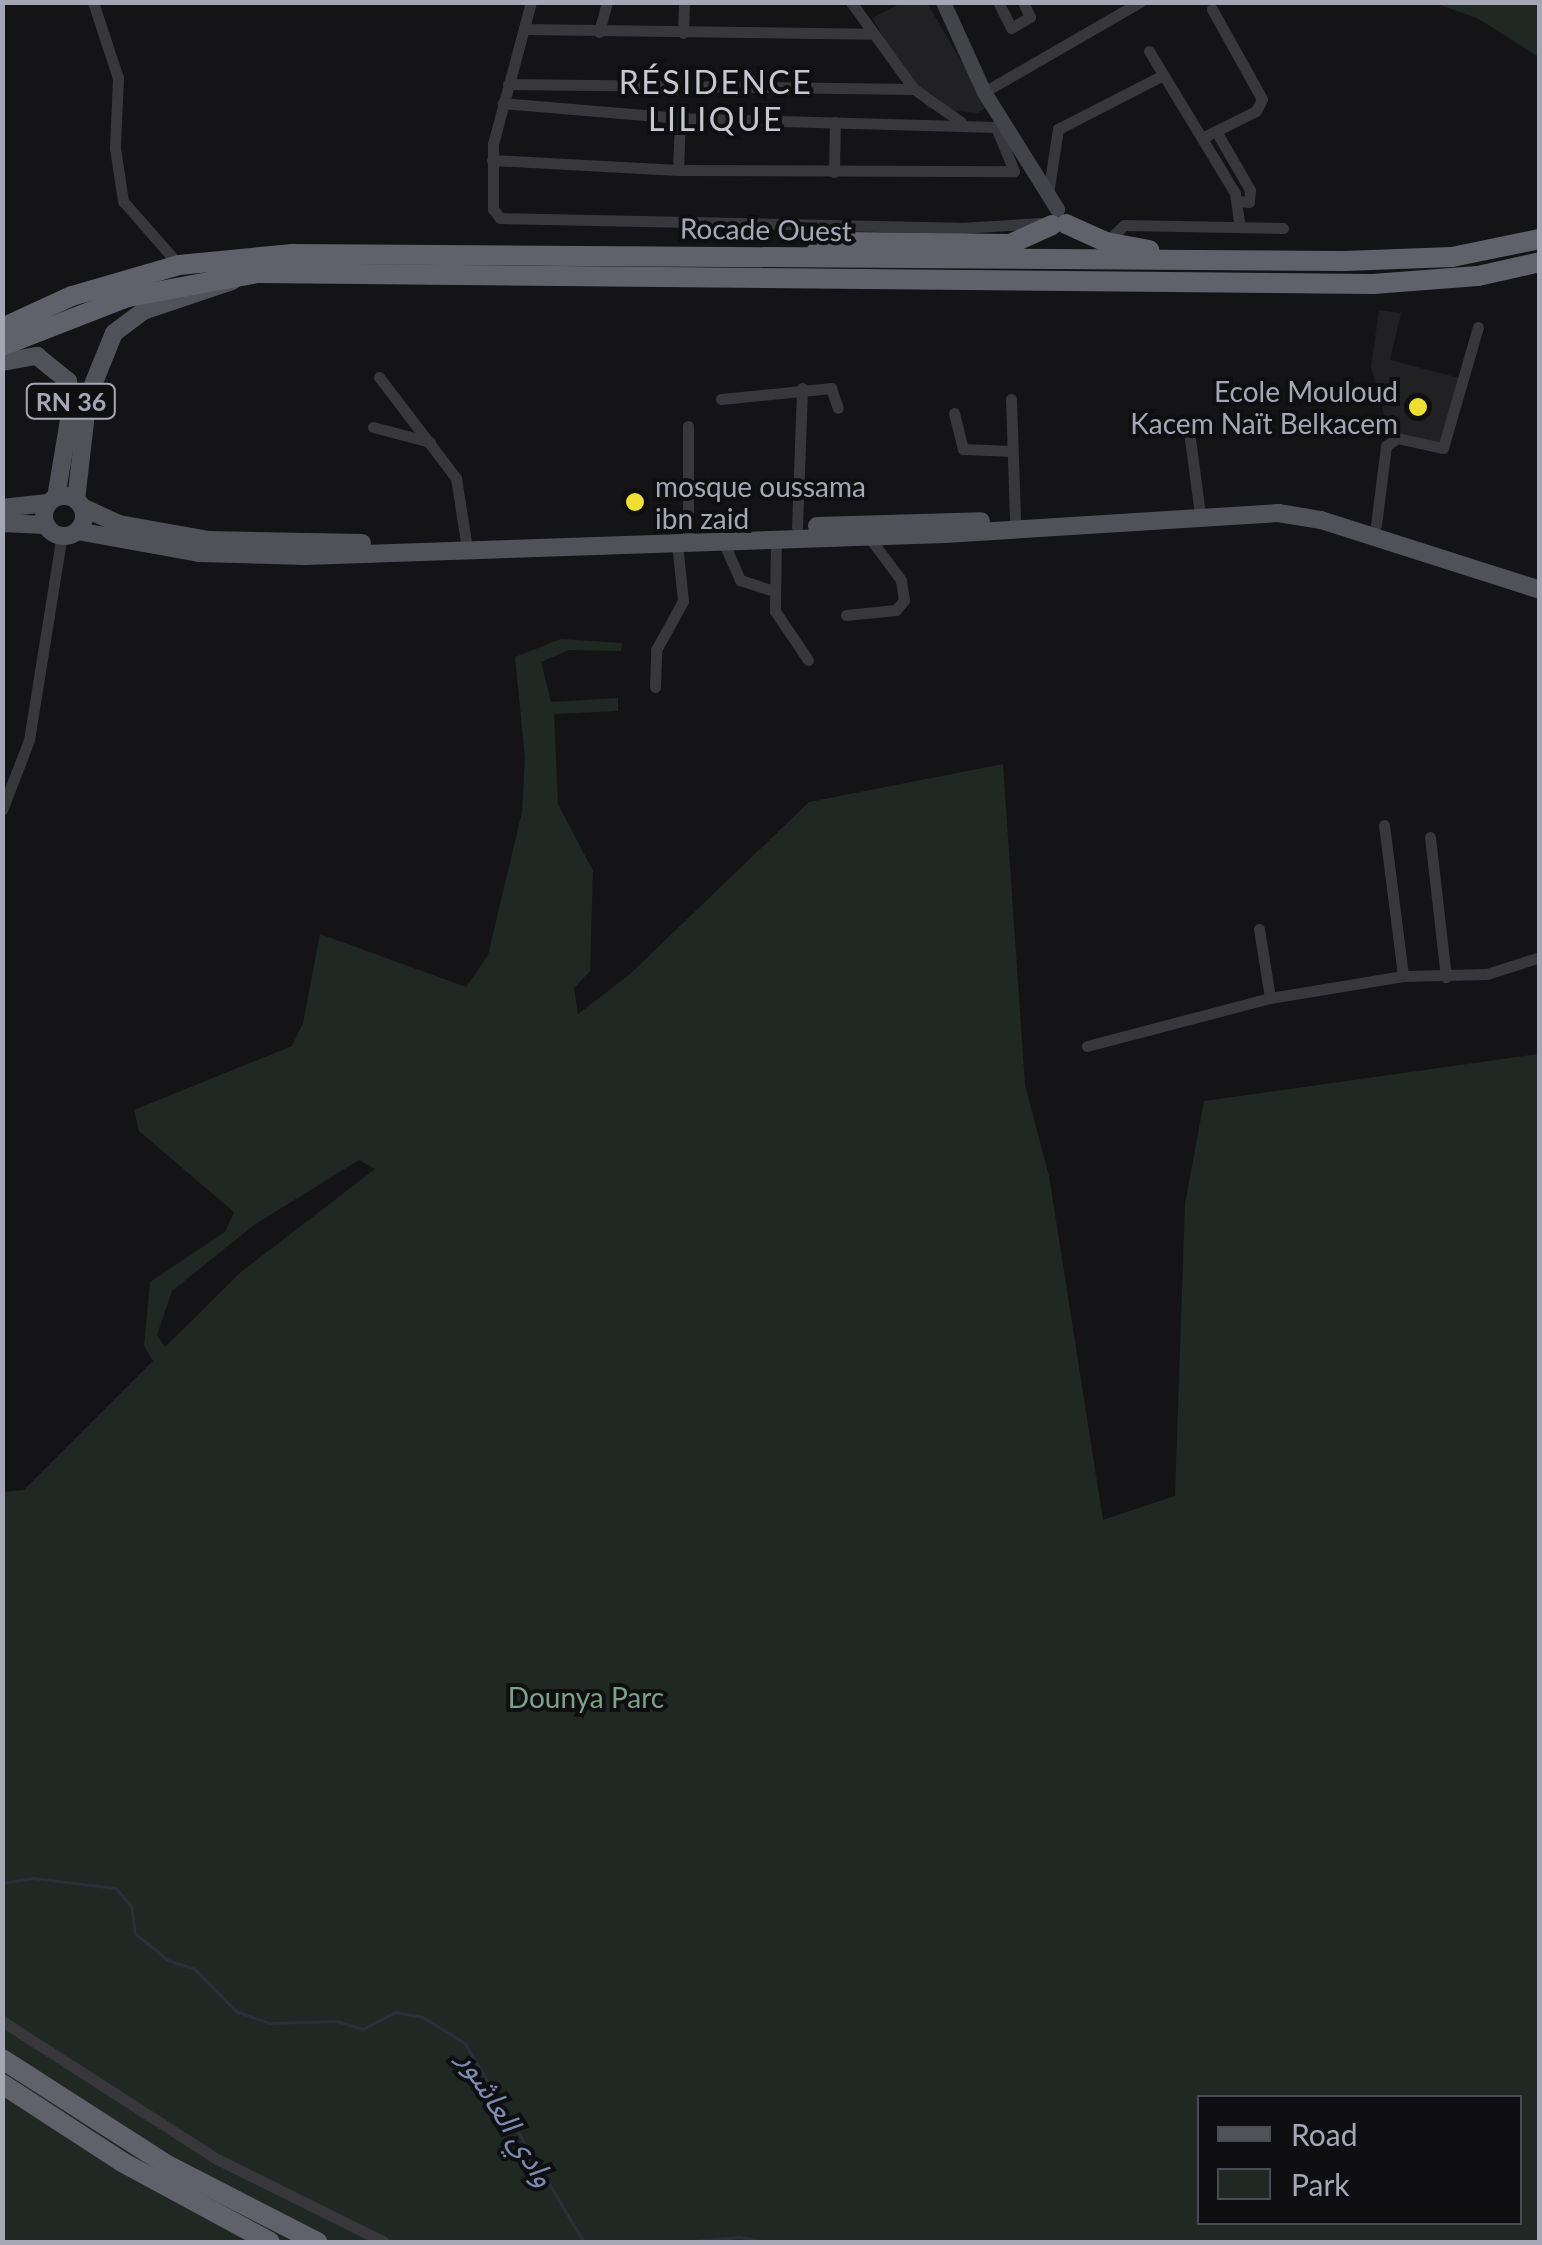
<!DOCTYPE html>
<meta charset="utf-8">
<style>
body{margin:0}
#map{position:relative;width:1542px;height:2245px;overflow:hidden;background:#141416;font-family:Lato,"Noto Sans Arabic",sans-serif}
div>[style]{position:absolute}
.built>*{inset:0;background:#212023}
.green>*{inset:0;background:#202823}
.stream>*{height:2.5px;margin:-1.25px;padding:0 1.25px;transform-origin:1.25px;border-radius:1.25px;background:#2a2f39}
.street>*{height:11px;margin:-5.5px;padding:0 5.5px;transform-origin:5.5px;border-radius:5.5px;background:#37373c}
.secondary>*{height:15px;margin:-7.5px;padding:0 7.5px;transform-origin:7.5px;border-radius:7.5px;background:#43434a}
.primary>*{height:18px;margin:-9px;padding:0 9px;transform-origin:9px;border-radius:9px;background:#515159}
.primary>.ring{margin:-9px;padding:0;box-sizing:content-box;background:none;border:18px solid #515159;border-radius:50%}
.highway>*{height:20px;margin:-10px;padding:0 10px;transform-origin:10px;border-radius:10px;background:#61616b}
.dots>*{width:28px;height:28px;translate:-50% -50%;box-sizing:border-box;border:5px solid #0f0f11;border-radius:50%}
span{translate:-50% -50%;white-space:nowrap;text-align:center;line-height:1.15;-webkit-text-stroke:8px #0f0f11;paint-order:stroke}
.shield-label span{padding:2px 8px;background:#0f0f11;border:2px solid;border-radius:8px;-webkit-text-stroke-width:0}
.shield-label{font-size:25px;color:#a6a7b6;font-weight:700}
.street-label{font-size:28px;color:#a6a7b6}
.poi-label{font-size:28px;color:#a6a7b6}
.right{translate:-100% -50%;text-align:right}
.left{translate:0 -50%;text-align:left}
.park-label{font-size:28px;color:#7da188}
.water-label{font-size:30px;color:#7d8bb1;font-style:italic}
.quarter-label{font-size:32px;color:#c7c7d2;letter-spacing:2.5px}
.frame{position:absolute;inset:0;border:5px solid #a6a7b6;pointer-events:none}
.legend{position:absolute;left:1197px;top:2095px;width:325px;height:130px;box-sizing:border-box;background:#0f0f11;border:2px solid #4b4c53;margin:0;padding:12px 18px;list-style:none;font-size:30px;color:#a6a7b6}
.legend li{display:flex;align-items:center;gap:20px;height:50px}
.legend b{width:50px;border:2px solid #4b4c53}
</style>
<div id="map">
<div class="built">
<i style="clip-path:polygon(901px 3px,927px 3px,988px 106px,978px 113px,927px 108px,872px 18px)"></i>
<i style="clip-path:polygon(1379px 310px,1401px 313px,1390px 360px,1463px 379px,1441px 450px,1390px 435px,1371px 367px)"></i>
</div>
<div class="green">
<i style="clip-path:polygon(1434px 3px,1539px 3px,1539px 57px,1477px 18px)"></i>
<i style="clip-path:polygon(evenodd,561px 639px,622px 643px,621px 651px,569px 650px,541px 662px,551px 702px,618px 698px,618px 711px,554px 714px,558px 804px,593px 871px,590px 971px,574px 988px,578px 1014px,629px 975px,809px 802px,1003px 764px,1025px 1085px,1049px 1176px,1103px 1520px,1175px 1496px,1185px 1204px,1204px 1101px,1539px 1054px,1539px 2242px,3px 2242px,3px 1492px,24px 1490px,153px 1361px,144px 1346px,150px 1282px,225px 1232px,234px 1212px,139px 1131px,134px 1110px,292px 1046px,303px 1023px,320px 934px,466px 987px,488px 955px,522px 812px,525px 758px,515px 657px,561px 639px,359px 1160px,375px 1169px,241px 1272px,165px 1347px,157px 1335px,172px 1291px,254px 1225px,359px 1160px,561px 639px,1200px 2098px,1520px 2098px,1520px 2222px,1200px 2222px,1200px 2098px)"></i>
</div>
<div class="stream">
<i style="left:2px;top:1883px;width:31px;rotate:-9deg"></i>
<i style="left:33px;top:1878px;width:84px;rotate:6.9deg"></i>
<i style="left:116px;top:1888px;width:25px;rotate:50deg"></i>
<i style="left:132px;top:1907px;width:26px;rotate:83deg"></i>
<i style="left:135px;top:1933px;width:43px;rotate:39.3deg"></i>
<i style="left:168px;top:1960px;width:28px;rotate:18deg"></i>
<i style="left:195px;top:1969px;width:59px;rotate:45.7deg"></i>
<i style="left:236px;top:2011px;width:35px;rotate:20deg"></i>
<i style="left:269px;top:2023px;width:68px;rotate:-1.7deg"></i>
<i style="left:337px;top:2021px;width:27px;rotate:17deg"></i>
<i style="left:363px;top:2029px;width:36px;rotate:-28deg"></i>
<i style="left:395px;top:2012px;width:28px;rotate:10deg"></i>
<i style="left:423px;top:2017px;width:49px;rotate:31.8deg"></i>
<i style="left:465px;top:2043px;width:232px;rotate:59.1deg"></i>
<i style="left:681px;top:2242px;width:58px;rotate:-4.9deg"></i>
<i style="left:739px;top:2237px;width:33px;rotate:9deg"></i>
</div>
<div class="street">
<i style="left:93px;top:2px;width:80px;rotate:71.8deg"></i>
<i style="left:118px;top:78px;width:70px;rotate:92.5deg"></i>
<i style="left:115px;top:148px;width:54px;rotate:81.4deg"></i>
<i style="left:123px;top:201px;width:85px;rotate:48.8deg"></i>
<i style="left:531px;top:2px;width:147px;rotate:105deg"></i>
<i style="left:493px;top:144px;width:65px;rotate:90deg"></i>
<i style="left:493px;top:209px;width:11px;rotate:52deg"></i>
<i style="left:500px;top:218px;width:460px;rotate:1.2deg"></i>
<i style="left:960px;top:228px;width:81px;rotate:-3.5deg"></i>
<i style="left:851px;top:2px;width:107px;rotate:54.1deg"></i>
<i style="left:914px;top:89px;width:57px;rotate:35.1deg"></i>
<i style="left:998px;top:2px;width:29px;rotate:63deg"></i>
<i style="left:1011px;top:28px;width:22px;rotate:-30deg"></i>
<i style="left:1030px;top:17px;width:17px;rotate:-115deg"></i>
<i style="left:524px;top:29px;width:345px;rotate:0.8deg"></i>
<i style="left:599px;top:32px;width:31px;rotate:-75deg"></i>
<i style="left:683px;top:33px;width:31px;rotate:-88deg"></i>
<i style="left:1149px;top:51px;width:166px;rotate:58.8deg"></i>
<i style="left:1235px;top:193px;width:34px;rotate:82deg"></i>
<i style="left:508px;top:84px;width:406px;rotate:0.7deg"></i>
<i style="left:984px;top:92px;width:180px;rotate:-30deg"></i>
<i style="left:1216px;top:131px;width:68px;rotate:60deg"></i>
<i style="left:1250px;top:190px;width:12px;rotate:95deg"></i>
<i style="left:1249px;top:202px;width:11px;rotate:-175deg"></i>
<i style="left:1202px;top:138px;width:60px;rotate:-26.6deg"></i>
<i style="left:1256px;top:111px;width:13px;rotate:-63deg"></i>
<i style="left:1262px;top:99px;width:103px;rotate:-119.1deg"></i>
<i style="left:492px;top:160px;width:186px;rotate:3.1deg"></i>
<i style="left:678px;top:170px;width:336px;rotate:0.2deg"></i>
<i style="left:1014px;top:171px;width:48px;rotate:-112.2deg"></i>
<i style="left:996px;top:127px;width:316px;rotate:-178.4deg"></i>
<i style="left:680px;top:118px;width:178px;rotate:-175.2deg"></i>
<i style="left:678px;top:170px;width:52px;rotate:-87.8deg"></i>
<i style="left:834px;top:172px;width:50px;rotate:-88.9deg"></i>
<i style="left:1048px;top:194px;width:66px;rotate:-81.3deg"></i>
<i style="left:1058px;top:129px;width:118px;rotate:-27.2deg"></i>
<i style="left:1106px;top:242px;width:25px;rotate:-43deg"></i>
<i style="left:1124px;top:225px;width:159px;rotate:1.1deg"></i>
<i style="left:379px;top:377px;width:127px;rotate:52.7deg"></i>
<i style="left:456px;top:478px;width:65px;rotate:81.1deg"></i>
<i style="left:721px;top:399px;width:111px;rotate:-5.7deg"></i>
<i style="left:831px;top:388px;width:21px;rotate:71deg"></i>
<i style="left:1011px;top:399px;width:120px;rotate:88.1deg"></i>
<i style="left:954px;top:413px;width:37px;rotate:76deg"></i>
<i style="left:963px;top:449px;width:49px;rotate:2.3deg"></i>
<i style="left:688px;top:426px;width:108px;rotate:90deg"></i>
<i style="left:373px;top:427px;width:59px;rotate:14.7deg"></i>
<i style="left:1189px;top:431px;width:77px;rotate:82.5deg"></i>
<i style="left:1376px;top:525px;width:80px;rotate:-82.8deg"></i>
<i style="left:1386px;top:446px;width:14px;rotate:-36deg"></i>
<i style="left:1397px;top:438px;width:47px;rotate:12.3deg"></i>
<i style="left:1443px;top:448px;width:126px;rotate:-73.9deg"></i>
<i style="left:797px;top:527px;width:139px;rotate:-87.9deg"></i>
<i style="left:776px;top:539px;width:72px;rotate:90.8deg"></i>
<i style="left:775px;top:611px;width:59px;rotate:56deg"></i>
<i style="left:723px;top:541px;width:43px;rotate:66.4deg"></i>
<i style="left:740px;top:580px;width:33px;rotate:18deg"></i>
<i style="left:846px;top:615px;width:50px;rotate:-5.7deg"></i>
<i style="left:896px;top:610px;width:13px;rotate:-51deg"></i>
<i style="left:904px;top:600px;width:20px;rotate:-99deg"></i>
<i style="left:901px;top:580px;width:54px;rotate:-126.7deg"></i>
<i style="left:655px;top:687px;width:37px;rotate:-88deg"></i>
<i style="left:656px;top:650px;width:56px;rotate:-61.1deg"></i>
<i style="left:683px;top:601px;width:58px;rotate:-95.9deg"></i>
<i style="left:2px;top:810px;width:75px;rotate:-68.9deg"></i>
<i style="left:29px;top:740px;width:208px;rotate:-80.9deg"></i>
<i style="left:1384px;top:825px;width:152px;rotate:82.8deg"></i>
<i style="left:1430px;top:837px;width:141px;rotate:83.5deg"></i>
<i style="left:1259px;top:929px;width:70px;rotate:80.9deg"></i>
<i style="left:1087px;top:1046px;width:189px;rotate:-14.7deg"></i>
<i style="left:1270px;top:998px;width:135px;rotate:-9.4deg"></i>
<i style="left:1403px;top:976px;width:84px;rotate:-1.4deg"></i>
<i style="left:1487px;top:974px;width:56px;rotate:-17.8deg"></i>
<i style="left:2px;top:2021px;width:255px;rotate:32.7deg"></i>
<i style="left:217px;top:2159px;width:186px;rotate:26.4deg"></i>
</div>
<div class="secondary">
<i style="left:943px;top:2px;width:99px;rotate:65.5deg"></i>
<i style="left:984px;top:92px;width:138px;rotate:58deg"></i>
</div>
<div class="primary">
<i style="left:2px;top:362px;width:36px;rotate:-10deg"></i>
<i style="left:37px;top:356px;width:40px;rotate:39deg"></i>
<i style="left:68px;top:381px;width:27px;rotate:84deg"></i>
<i style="left:71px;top:408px;width:91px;rotate:99.5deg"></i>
<i class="ring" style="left:44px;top:496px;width:22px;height:22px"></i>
<i style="left:76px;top:500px;width:104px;rotate:-83.4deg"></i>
<i style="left:88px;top:397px;width:69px;rotate:-67.9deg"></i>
<i style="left:114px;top:333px;width:36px;rotate:-37deg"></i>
<i style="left:143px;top:311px;width:94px;rotate:-18.6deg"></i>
<i style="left:82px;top:507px;width:41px;rotate:24.7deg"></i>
<i style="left:119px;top:524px;width:90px;rotate:10.2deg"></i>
<i style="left:208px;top:540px;width:154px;rotate:1.1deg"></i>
<i style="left:2px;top:508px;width:46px;rotate:-6.2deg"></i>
<i style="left:2px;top:523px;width:44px;rotate:2.6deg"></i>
<i style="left:817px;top:526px;width:164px;rotate:-1.7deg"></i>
<i style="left:77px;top:531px;width:124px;rotate:10.2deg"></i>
<i style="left:199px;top:553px;width:106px;rotate:1.6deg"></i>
<i style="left:305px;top:556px;width:640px;rotate:-1.97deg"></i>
<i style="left:945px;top:534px;width:334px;rotate:-3.6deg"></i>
<i style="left:1278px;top:513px;width:44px;rotate:9.2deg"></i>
<i style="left:1321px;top:520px;width:230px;rotate:17.7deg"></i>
</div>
<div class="highway">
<i style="left:1066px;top:224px;width:44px;rotate:24.2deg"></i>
<i style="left:1106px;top:242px;width:44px;rotate:10.5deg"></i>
<i style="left:816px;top:252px;width:31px;rotate:-19deg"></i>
<i style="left:845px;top:242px;width:165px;rotate:0.7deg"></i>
<i style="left:1010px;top:244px;width:46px;rotate:-24.3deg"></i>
<i style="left:2px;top:328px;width:77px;rotate:-24.6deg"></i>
<i style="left:72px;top:296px;width:111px;rotate:-16.2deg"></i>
<i style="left:179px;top:265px;width:114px;rotate:-5.6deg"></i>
<i style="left:292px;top:254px;width:1052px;rotate:0.38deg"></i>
<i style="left:1344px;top:261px;width:108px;rotate:-2.1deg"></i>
<i style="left:1452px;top:257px;width:90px;rotate:-11.6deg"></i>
<i style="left:2px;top:346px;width:135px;rotate:-21.3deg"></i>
<i style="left:128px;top:297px;width:132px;rotate:-10.5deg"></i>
<i style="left:258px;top:273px;width:1115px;rotate:0.57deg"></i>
<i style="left:1373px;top:284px;width:105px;rotate:-4.4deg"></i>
<i style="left:1478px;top:276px;width:64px;rotate:-12.7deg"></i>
<i style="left:2px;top:2059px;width:196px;rotate:32.7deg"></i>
<i style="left:167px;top:2165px;width:169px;rotate:27.2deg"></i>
<i style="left:2px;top:2084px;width:143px;rotate:33deg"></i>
<i style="left:122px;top:2162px;width:168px;rotate:28.4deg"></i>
</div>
<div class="dots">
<i style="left:1418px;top:407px;background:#efdf32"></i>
<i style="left:635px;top:502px;background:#efdf32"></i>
</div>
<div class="shield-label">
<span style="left:71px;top:401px">RN 36</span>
</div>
<div class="street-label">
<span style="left:766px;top:229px;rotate:1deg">Rocade Ouest</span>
</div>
<div class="poi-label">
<span class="right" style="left:1398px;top:407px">Ecole Mouloud<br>Kacem Naït Belkacem</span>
<span class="left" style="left:655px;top:502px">mosque oussama<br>ibn zaid</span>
</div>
<div class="park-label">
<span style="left:586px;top:1697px">Dounya Parc</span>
</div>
<div class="water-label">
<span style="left:508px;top:2118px;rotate:58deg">وادي العاشور</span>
</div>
<div class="quarter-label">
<span style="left:716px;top:101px">RÉSIDENCE<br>LILIQUE</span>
</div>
<div class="frame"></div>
<ul class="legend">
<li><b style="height:12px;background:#515159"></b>Road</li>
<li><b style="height:28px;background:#202823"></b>Park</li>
</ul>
</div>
